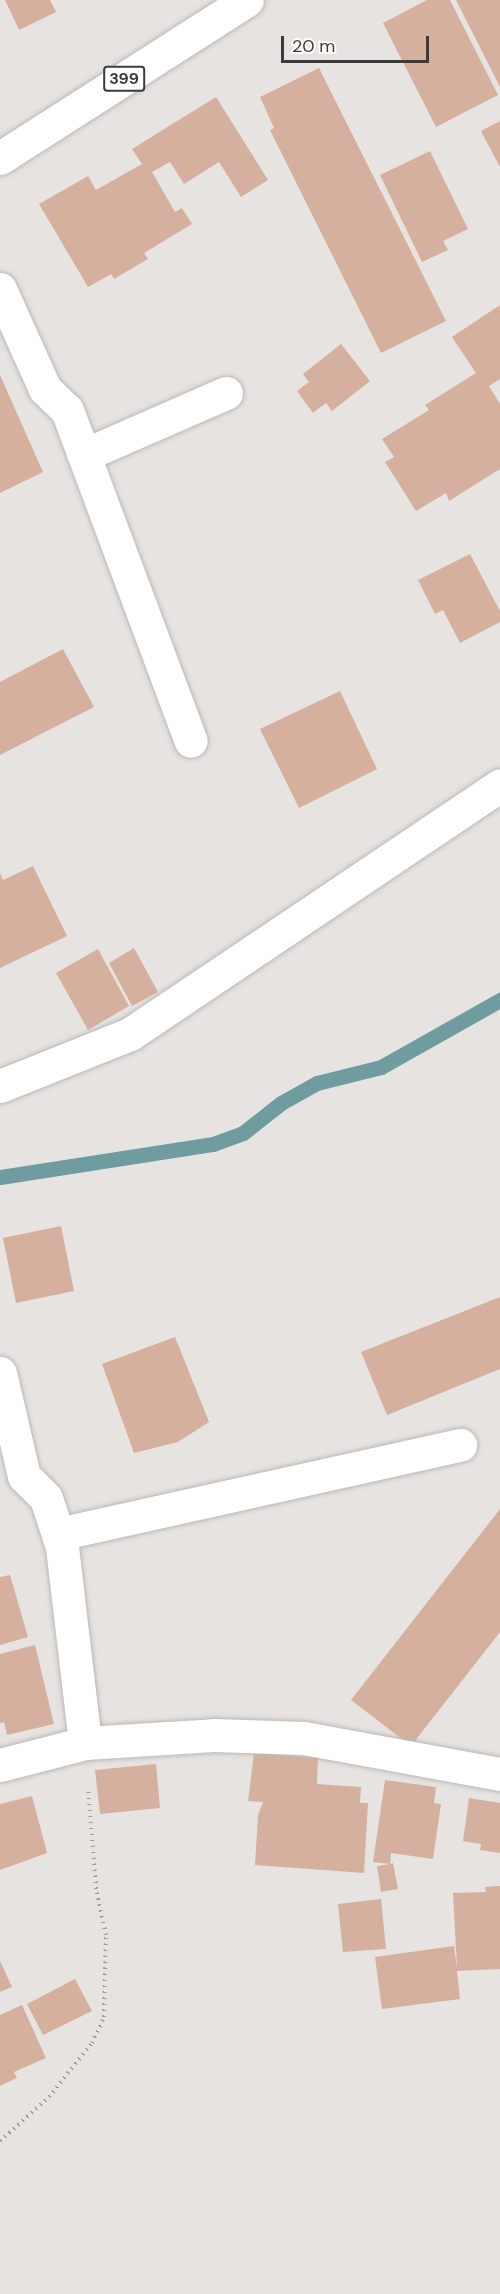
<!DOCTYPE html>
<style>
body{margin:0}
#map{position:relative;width:500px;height:2294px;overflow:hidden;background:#e7e3e1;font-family:"DM Sans",sans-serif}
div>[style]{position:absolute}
.stream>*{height:15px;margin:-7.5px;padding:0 7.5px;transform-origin:7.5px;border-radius:7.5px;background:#6f9c9f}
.building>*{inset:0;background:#d5b09e}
.path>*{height:4px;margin-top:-2px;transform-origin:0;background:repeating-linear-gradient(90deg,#a09e9c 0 1.5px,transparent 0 6px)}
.roads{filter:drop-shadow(0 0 2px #bcb9b6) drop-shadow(0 0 2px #bcb9b6)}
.minor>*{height:33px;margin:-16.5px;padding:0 16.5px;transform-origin:16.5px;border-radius:16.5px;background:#fff}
.highway>*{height:33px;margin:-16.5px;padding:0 16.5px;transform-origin:16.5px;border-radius:16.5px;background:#fff}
span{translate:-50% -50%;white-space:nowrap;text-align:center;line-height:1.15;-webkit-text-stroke:4.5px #fff;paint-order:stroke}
.shield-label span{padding:2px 4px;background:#fff;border:2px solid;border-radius:4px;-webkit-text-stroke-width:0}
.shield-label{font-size:16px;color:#3c3b39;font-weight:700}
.scale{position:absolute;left:281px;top:36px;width:148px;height:27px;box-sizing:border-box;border:3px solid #3c3b39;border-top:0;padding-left:8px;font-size:18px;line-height:21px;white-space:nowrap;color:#3c3b39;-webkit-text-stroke:4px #fff;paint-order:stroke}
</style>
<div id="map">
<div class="stream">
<i style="left:0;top:1177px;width:216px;rotate:-8.8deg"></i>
<i style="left:213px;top:1144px;width:32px;rotate:-20deg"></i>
<i style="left:243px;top:1133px;width:48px;rotate:-38.3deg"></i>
<i style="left:281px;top:1103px;width:41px;rotate:-29.1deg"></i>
<i style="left:317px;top:1083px;width:66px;rotate:-14deg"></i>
<i style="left:381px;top:1067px;width:137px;rotate:-29.4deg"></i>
</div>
<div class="building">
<i style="clip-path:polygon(5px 0,50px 0,56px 12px,19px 30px)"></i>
<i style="clip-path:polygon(427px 0,450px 0,498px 95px,436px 127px,383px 23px)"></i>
<i style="clip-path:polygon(456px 0,500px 0,500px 87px)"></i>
<i style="clip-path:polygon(319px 68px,446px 321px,381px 353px,270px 130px,274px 128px,260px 97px)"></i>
<i style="clip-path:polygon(216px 97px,268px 180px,241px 197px,219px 162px,184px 184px,170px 162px,152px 172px,175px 212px,182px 208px,192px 224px,144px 253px,148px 259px,114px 279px,111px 274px,88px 287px,39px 204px,88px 176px,96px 190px,142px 164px,132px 149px)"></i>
<i style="clip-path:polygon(500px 121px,500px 167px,481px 131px)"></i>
<i style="clip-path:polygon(430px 151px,468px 229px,443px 241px,448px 250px,422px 262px,380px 175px)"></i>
<i style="clip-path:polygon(500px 305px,500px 379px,489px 386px,500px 404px,500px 469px,449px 501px,446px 493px,416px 511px,385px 462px,394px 457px,382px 439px,429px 410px,425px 405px,476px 373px,452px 337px)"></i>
<i style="clip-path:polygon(341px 344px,370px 381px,332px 411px,326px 403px,313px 413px,297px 391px,309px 382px,303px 374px)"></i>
<i style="clip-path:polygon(0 375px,43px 472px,0 493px)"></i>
<i style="clip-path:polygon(470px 554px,500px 611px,500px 622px,460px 643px,443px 610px,435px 614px,418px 580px)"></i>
<i style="clip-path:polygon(63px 649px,94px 707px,0 755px,0 682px)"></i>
<i style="clip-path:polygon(340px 691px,377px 769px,299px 808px,260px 729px)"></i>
<i style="clip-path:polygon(33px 866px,67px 936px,0 968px,0 873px,3px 880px)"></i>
<i style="clip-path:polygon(134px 948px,158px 992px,132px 1006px,109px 963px)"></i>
<i style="clip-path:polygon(98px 949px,129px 1006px,88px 1030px,56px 973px)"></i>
<i style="clip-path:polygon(61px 1226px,74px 1291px,16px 1303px,3px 1238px)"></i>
<i style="clip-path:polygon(500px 1297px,500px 1369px,387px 1415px,361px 1352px)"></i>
<i style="clip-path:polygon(175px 1337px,209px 1422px,178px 1442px,134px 1453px,102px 1364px)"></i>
<i style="clip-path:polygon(500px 1509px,500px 1632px,411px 1746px,351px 1700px)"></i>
<i style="clip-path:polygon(10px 1575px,28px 1637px,0 1645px,0 1577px)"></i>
<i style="clip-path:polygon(35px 1645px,54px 1724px,7px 1735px,4px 1722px,0 1723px,0 1654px)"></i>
<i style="clip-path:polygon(254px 1753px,318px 1758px,317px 1784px,361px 1787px,360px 1803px,368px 1803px,364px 1873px,255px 1865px,258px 1815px,263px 1802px,248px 1801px)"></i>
<i style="clip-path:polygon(156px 1764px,160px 1808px,100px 1814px,95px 1770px)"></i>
<i style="clip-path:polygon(385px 1780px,436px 1787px,434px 1803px,441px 1804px,433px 1859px,391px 1853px,390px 1864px,393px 1863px,398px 1889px,381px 1892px,377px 1866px,390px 1864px,373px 1862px)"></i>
<i style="clip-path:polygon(32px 1796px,47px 1853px,0 1870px,0 1804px)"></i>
<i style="clip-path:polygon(469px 1798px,500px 1803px,500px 1853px,480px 1850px,481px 1844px,463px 1841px)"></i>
<i style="clip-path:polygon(500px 1886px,500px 1969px,457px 1971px,460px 1999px,382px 2009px,375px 1957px,454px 1946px,457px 1968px,453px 1893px,486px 1892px,485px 1887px)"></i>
<i style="clip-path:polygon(381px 1899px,386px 1949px,343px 1952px,338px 1904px)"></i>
<i style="clip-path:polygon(0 1961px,12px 1987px,0 1992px)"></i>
<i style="clip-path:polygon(75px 1979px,92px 2011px,43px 2035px,27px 2004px)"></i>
<i style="clip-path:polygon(22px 2005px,46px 2058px,14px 2072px,17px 2078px,0 2086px,0 2015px)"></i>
</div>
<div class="path">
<i style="left:0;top:2141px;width:66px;rotate:-41.9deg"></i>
<i style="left:49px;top:2097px;width:69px;rotate:-51.5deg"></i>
<i style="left:92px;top:2043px;width:29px;rotate:-65deg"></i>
<i style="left:104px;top:2017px;width:82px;rotate:-88.6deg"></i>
<i style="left:106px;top:1935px;width:47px;rotate:-102.3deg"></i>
<i style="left:96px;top:1889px;width:102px;rotate:-94.5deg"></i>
</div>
<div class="roads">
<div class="minor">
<i style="left:0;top:289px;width:110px;rotate:65.8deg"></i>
<i style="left:45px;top:389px;width:30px;rotate:44deg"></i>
<i style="left:67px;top:410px;width:353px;rotate:69.5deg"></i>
<i style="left:84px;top:455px;width:155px;rotate:-23.6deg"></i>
<i style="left:0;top:1086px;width:140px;rotate:-21.8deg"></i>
<i style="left:130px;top:1034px;width:446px;rotate:-33.9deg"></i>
<i style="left:0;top:1373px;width:106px;rotate:76.9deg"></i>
<i style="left:24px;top:1476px;width:31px;rotate:45deg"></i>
<i style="left:46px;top:1498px;width:52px;rotate:71.9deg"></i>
<i style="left:62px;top:1547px;width:197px;rotate:83.3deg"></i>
<i style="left:58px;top:1534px;width:412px;rotate:-12.5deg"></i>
<i style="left:0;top:1765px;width:88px;rotate:-14.5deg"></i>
<i style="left:85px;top:1743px;width:129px;rotate:-3.5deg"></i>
<i style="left:214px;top:1735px;width:90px;rotate:1.9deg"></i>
<i style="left:304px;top:1738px;width:199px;rotate:10.4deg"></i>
</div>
<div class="highway">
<i style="left:0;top:158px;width:293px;rotate:-32.6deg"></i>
</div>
</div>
<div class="shield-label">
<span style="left:124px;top:79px">399</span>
</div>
<div class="scale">20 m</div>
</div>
